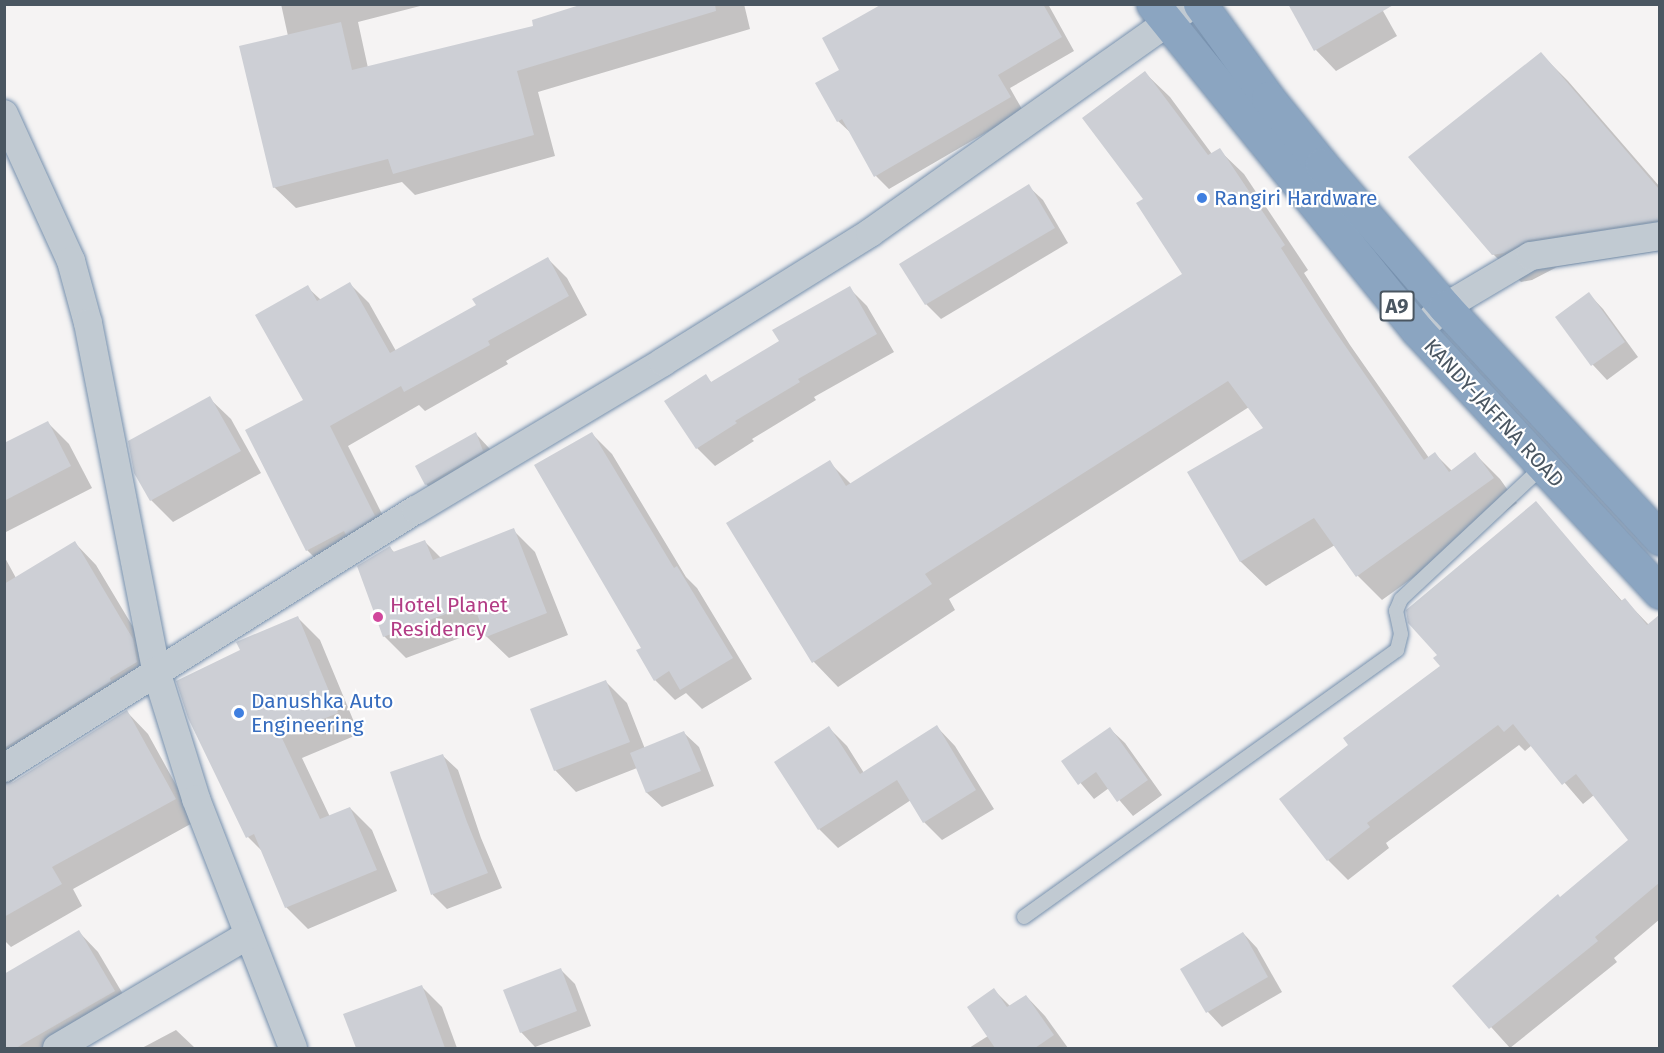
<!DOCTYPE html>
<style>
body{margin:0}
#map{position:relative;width:1664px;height:1053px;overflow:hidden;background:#f5f3f3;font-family:"Fira Sans",sans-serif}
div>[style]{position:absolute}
.shadow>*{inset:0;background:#0003}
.building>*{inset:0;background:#cdcfd5}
.roads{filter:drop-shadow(0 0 2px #7690ad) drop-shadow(0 0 2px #7690ad)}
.lane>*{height:14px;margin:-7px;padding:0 7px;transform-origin:7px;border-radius:7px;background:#c1cad2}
.street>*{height:28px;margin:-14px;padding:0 14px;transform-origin:14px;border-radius:14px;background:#c1cad2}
.highway>*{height:33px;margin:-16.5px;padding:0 16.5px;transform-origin:16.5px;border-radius:16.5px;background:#8ba5c1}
.dots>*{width:16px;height:16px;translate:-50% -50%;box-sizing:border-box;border:3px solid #fff;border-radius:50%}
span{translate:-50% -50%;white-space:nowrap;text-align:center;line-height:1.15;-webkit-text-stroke:4.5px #fff;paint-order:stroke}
.shield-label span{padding:2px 4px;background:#fff;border:2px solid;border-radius:4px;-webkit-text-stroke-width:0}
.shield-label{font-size:20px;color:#4a5661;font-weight:700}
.shop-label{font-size:21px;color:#366cbe}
.left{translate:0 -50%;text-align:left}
.street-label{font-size:21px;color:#4a5661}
.hotel-label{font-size:21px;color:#b23c85}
.frame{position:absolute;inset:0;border:6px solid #4a5661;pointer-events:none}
</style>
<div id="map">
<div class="shadow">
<i style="clip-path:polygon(281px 4px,428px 4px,358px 22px,368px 68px,535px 27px,591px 4px,744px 4px,750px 29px,538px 92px,555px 156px,415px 195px,402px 182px,296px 208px,274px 187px,288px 36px)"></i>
<i style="clip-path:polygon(885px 4px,1048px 4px,1074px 51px,1010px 88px,1023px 111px,889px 189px,876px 176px,852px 134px,838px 121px,841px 70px)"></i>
<i style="clip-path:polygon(1289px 4px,1383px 11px,1397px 36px,1336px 71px,1316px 50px)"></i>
<i style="clip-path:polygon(1541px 54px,1568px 81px,1660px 187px,1660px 251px,1557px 267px,1532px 280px,1521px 282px,1493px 254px)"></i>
<i style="clip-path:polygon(1145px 73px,1170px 97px,1212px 154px,1219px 150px,1244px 174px,1308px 270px,1304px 273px,1350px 345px,1429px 458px,1435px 454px,1452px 471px,1475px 454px,1500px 479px,1517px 503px,1382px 600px,1358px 576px,1335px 545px,1266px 586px,1241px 562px,1189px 473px,1265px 429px,1249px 407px,949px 599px,955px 610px,838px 687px,814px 662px,728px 524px,829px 462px,851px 484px,1184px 275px,1145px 199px)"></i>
<i style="clip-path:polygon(1028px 186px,1043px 200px,1068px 243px,941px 319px,926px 304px,901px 264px)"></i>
<i style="clip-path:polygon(548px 259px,567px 278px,587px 315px,506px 361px,508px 364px,425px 411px,419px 405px,348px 446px,393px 536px,326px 569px,307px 550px,307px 287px,321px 300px,350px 284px,369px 303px,396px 351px,478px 306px)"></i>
<i style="clip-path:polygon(849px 288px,867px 306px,894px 352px,814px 397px,816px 400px,752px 439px,754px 441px,715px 466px,697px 448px,705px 376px,712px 383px,781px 341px)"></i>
<i style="clip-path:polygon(1589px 294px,1603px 309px,1638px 357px,1607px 380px,1593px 365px,1557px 317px)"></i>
<i style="clip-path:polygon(209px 398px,231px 419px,261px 473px,173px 522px,151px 500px,135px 472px)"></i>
<i style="clip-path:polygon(48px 423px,69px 444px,92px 488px,4px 533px,4px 445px)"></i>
<i style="clip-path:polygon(591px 433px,612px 454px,686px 577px,697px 588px,752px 679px,702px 709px,686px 693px,675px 700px,655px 680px,643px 648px)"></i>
<i style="clip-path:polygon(476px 434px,490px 449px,497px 465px,441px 499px,426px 484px,417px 467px)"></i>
<i style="clip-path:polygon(1535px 503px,1623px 602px,1625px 600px,1649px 625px,1654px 621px,1660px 626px,1660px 919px,1614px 958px,1617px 962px,1510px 1048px,1455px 987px,1630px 840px,1594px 795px,1583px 804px,1532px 745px,1525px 751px,1519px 745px,1386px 843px,1389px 848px,1348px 880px,1328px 860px,1281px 799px,1350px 745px,1442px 667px)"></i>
<i style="clip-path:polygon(513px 530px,535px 552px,568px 635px,509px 658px,487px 637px,484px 629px,406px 658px,384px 636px,390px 548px,395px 553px,425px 542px,441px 558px)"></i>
<i style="clip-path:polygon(75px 543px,96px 565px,154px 662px,7px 786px,127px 712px,148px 734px,196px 821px,73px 889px,82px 906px,11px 947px,4px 940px,4px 556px,16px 578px)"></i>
<i style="clip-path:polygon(298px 618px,320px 640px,359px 734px,302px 758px,330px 817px,350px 808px,372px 830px,397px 891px,308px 929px,286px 907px,264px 853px,248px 837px,242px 651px)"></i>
<i style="clip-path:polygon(606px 682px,627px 703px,645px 749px,684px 733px,699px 747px,714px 786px,662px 807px,647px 793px,637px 768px,576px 792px,555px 770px)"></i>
<i style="clip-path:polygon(937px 727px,955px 746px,994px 809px,942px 840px,924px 822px,911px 800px,838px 848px,819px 829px,776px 762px,829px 728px,847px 746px,864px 773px)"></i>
<i style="clip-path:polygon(1110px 729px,1125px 743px,1162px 795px,1133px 816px,1109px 788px,1094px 799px,1063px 762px)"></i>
<i style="clip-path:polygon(443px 756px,458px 770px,481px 838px,502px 888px,447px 909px,433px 895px,391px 773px)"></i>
<i style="clip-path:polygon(79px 932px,98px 952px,133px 1011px,70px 1048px,4px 1048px,4px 976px)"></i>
<i style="clip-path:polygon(1243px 933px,1257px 948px,1282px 992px,1222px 1027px,1208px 1012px,1182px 969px)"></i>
<i style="clip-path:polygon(560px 969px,575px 984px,591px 1026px,535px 1047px,521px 1032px)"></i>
<i style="clip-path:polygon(422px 987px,442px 1007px,457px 1048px,357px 1048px,345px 1014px)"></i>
<i style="clip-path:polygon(994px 990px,1011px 1007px,1026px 996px,1045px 1016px,1068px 1048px,969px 1048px,988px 1036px)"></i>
<i style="clip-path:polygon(176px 1030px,195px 1048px,142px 1048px)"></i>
</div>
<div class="building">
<i style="clip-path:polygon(583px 4px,715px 4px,716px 11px,517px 71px,534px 135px,393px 174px,388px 159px,273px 188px,239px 46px,341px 22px,352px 70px,533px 26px,532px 20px)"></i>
<i style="clip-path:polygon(882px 4px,1043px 4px,1062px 37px,998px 75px,1011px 97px,874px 177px,842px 119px,837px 122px,815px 83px,839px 70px,822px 38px)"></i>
<i style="clip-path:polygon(1288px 4px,1395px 4px,1314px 51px)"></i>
<i style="clip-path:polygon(1541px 52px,1659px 189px,1659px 220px,1528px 240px,1504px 253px,1492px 255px,1408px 157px)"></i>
<i style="clip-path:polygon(1145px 71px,1208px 155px,1220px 148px,1285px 245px,1281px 248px,1326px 318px,1424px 460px,1435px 452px,1449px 472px,1475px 452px,1494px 478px,1356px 577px,1314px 518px,1240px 562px,1187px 472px,1263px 428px,1228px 381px,925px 574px,932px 584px,812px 663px,726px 523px,830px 460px,846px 486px,1182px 274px,1136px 203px,1143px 199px,1082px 118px)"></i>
<i style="clip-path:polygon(1029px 184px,1055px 228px,925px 305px,899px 264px)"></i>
<i style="clip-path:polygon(548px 257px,569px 296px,488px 341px,490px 345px,404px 392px,401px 386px,330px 426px,375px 516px,346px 535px,344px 531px,306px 551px,245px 430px,303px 400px,255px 315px,308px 285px,317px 301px,350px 282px,390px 353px,476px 305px,472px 299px)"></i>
<i style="clip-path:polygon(850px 286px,877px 334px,798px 379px,800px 382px,735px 421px,737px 423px,696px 449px,664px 401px,706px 374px,711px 382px,779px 341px,772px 330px)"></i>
<i style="clip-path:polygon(1589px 292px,1625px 342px,1591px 366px,1555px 317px)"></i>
<i style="clip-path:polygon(210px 396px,241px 451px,150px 501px,134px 473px,128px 441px)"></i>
<i style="clip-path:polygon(48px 421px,71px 466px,4px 501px,4px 443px)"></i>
<i style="clip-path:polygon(476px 432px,483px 451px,425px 485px,415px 466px)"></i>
<i style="clip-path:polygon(592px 432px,674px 568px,677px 566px,733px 658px,680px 690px,669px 671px,654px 681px,636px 650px,641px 648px,534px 465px)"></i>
<i style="clip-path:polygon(1536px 501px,1621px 601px,1625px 598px,1647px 625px,1659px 615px,1659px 883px,1595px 937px,1598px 941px,1489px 1029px,1452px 986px,1558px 894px,1560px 897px,1628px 840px,1576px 774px,1562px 785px,1513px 724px,1504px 732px,1498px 725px,1367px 823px,1370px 827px,1327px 861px,1279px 799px,1348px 745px,1343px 738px,1440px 666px,1433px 658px,1437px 655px,1408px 623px,1406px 610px)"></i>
<i style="clip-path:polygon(514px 528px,547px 613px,486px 637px,473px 604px,383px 637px,357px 566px,390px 546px,393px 552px,425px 540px,433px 560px)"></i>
<i style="clip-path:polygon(75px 541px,133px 639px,137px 662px,110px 678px,111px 681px,4px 748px,4px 584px)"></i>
<i style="clip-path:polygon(298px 616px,338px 713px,281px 736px,320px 819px,350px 807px,377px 870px,285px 908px,254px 834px,246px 838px,188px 718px,176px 681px,240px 650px,236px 642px)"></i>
<i style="clip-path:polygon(606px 680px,630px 742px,554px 771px,530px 709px)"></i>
<i style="clip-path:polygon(127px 710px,176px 799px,52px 867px,62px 884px,4px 917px,4px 784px,13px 782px)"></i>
<i style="clip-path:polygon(937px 725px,976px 790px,923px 823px,897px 780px,818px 830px,774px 762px,829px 726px,860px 774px)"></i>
<i style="clip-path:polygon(1110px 727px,1148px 780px,1117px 802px,1096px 772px,1078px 785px,1061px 761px)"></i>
<i style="clip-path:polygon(684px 731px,701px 771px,646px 793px,630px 753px)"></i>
<i style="clip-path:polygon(443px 754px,467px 822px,488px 873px,431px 895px,390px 772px)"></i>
<i style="clip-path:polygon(79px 930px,115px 991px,16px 1048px,4px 1048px,4px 974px)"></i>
<i style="clip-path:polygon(1243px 932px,1268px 977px,1206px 1013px,1180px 969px)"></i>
<i style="clip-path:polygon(561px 968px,577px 1011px,520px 1033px,503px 990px)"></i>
<i style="clip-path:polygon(422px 985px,445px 1048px,356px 1048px,343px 1014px)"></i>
<i style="clip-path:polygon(994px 988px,1007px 1007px,1026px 995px,1054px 1035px,1035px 1048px,995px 1048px,967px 1007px)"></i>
</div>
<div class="roads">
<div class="lane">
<i style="left:1024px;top:917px;width:459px;rotate:-35.6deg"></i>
<i style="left:1397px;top:650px;width:16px;rotate:-76deg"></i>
<i style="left:1401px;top:634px;width:24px;rotate:-102deg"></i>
<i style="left:1396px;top:611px;width:13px;rotate:-67deg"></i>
<i style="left:1401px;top:599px;width:196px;rotate:-43.1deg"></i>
</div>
<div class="street">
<i style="left:4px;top:114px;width:162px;rotate:65.5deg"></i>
<i style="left:71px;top:261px;width:64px;rotate:74.7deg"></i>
<i style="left:88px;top:323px;width:355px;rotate:78.9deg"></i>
<i style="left:156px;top:671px;width:134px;rotate:72.6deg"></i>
<i style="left:196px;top:799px;width:267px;rotate:68.7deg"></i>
<i style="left:1418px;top:331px;width:36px;rotate:-42deg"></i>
<i style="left:1445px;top:307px;width:100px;rotate:-30.7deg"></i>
<i style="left:1531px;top:256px;width:131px;rotate:-8.8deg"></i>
<i style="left:4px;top:768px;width:486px;rotate:-32.1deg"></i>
<i style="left:416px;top:510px;width:288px;rotate:-30.9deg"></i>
<i style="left:663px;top:362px;width:244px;rotate:-31.9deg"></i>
<i style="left:870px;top:233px;width:397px;rotate:-35.3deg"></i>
<i style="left:57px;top:1048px;width:222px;rotate:-30.6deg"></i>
</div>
<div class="highway">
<i style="left:1153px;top:4px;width:421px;rotate:51deg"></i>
<i style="left:1418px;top:331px;width:356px;rotate:47.2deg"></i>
<i style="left:1200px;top:4px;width:116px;rotate:54.1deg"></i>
<i style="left:1268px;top:98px;width:86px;rotate:51.1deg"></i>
<i style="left:1322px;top:165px;width:188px;rotate:49.1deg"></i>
<i style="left:1445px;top:307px;width:316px;rotate:47.1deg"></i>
</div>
</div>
<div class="dots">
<i style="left:1202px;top:198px;background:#3f7fe0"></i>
<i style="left:378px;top:617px;background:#d1479c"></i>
<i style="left:239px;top:713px;background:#3f7fe0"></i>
</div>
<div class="shield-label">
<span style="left:1397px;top:306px">A9</span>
</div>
<div class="shop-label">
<span class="left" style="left:1214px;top:198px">Rangiri Hardware</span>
<span class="left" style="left:251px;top:713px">Danushka Auto<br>Engineering</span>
</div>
<div class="street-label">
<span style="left:1494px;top:413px;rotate:47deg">KANDY-JAFFNA ROAD</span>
</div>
<div class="hotel-label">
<span class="left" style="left:390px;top:617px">Hotel Planet<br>Residency</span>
</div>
<div class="frame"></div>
</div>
